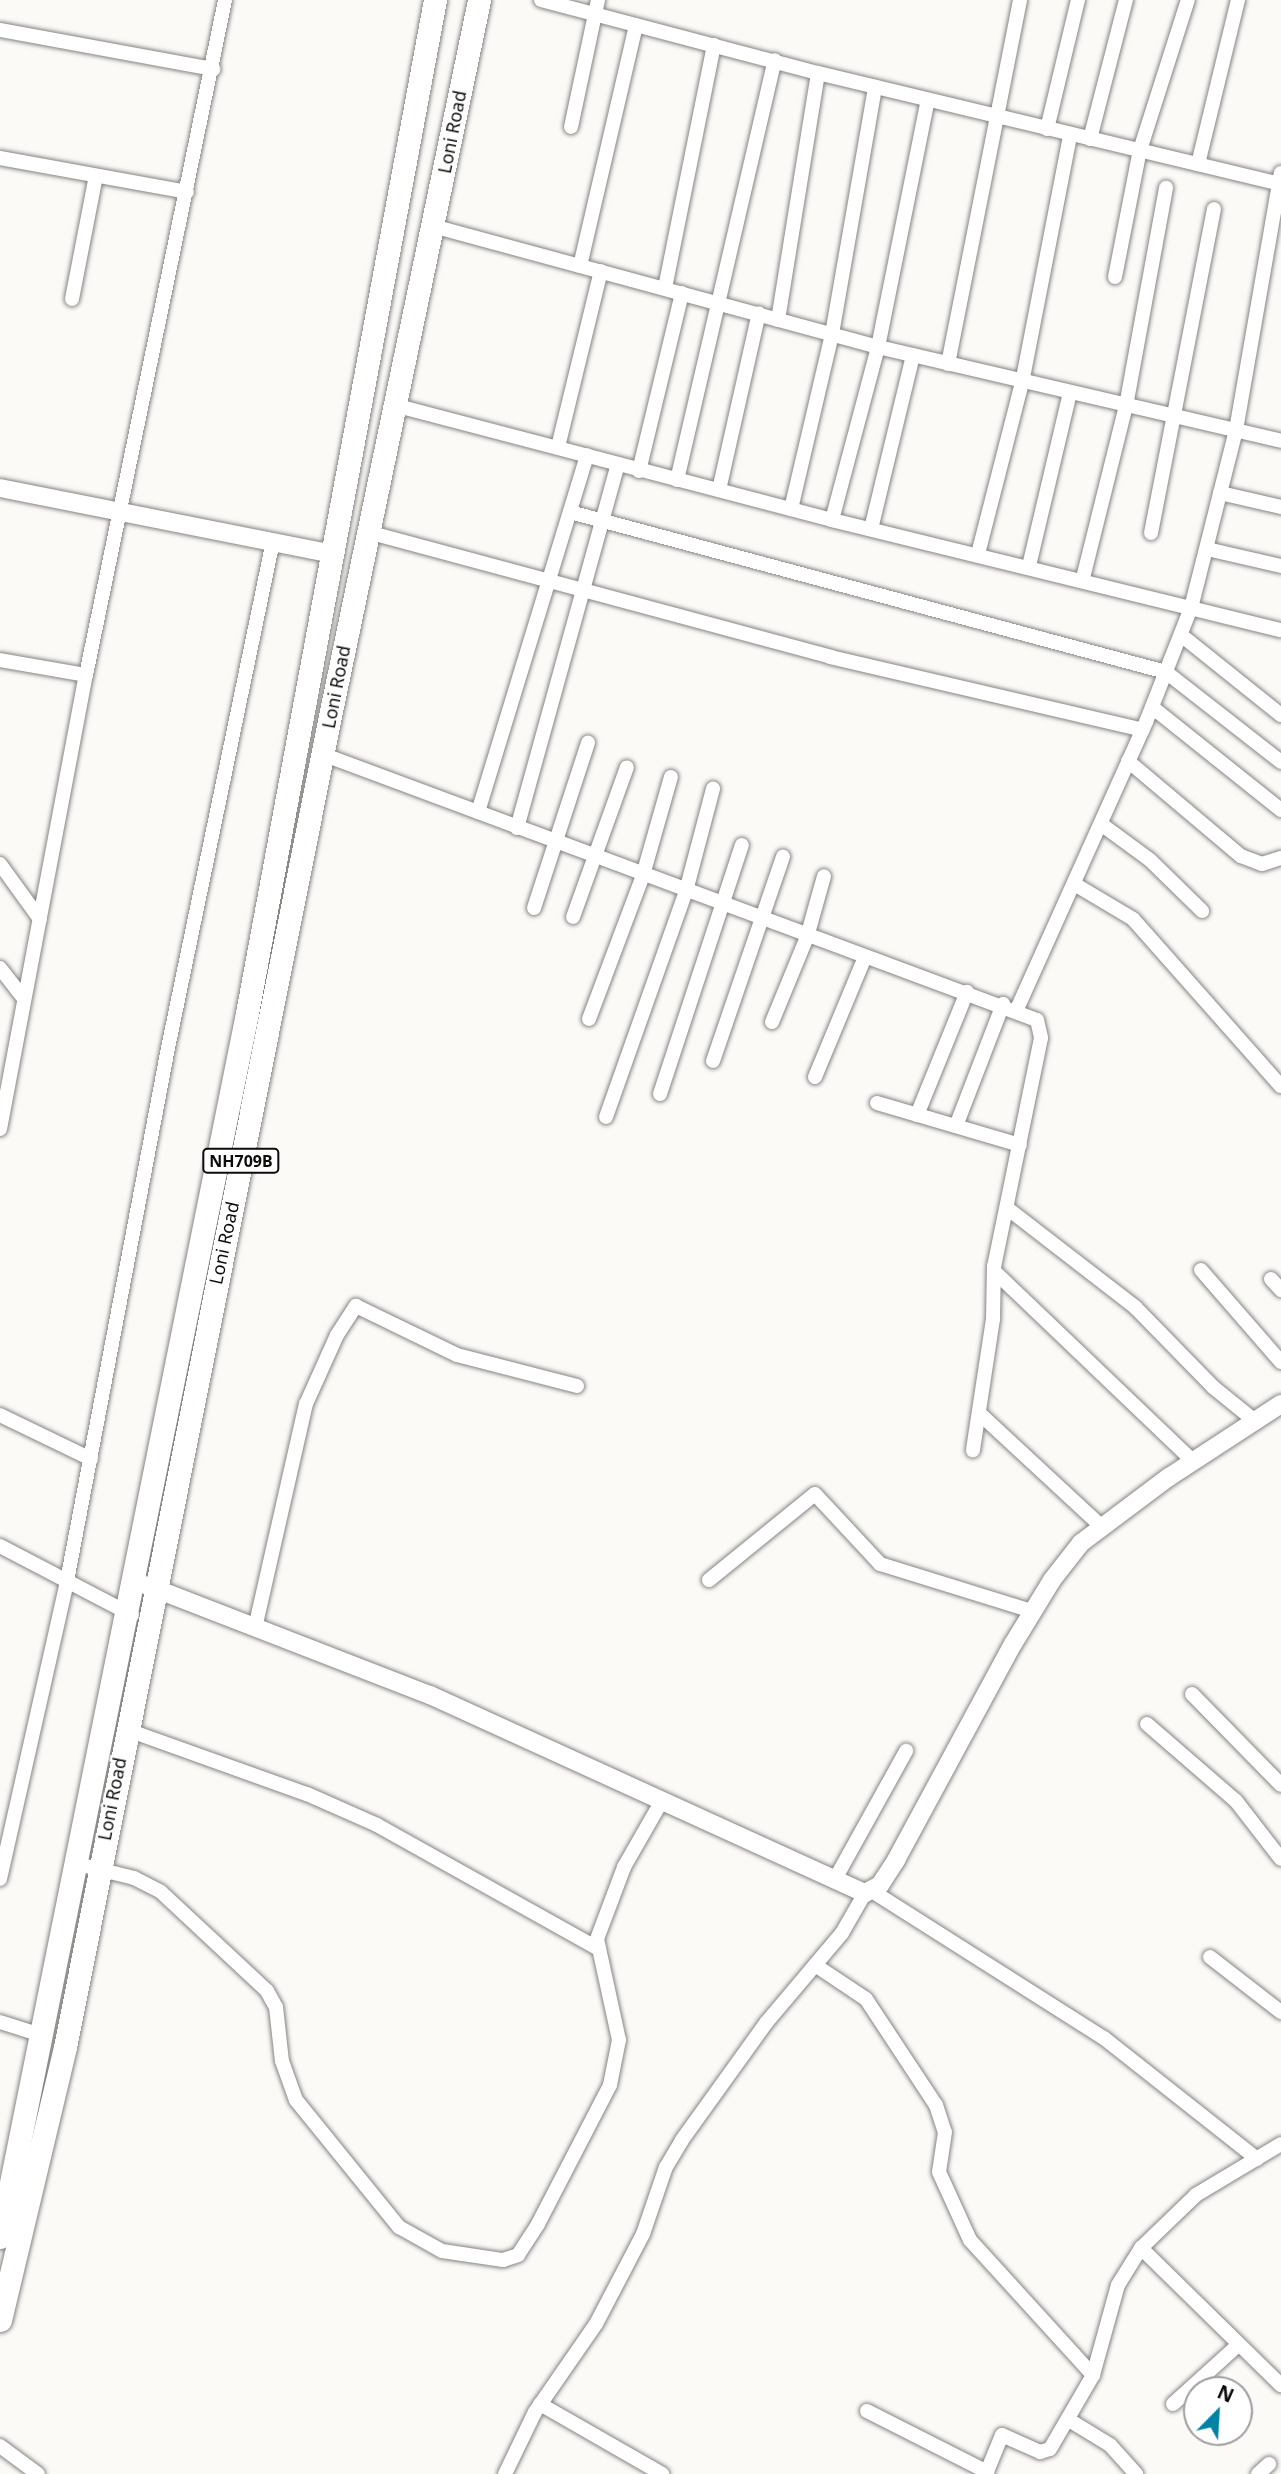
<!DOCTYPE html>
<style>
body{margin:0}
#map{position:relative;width:1281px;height:2474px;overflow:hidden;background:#fcfaf7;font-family:"Noto Sans",sans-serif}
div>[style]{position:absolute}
.roads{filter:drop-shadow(0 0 2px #858481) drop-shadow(0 0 2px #858481)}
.minor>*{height:14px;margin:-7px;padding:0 7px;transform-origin:7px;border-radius:7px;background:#fff}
.tertiary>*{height:18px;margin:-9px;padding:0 9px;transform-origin:9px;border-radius:9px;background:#fff}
.trunk>*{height:23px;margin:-11.5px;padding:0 11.5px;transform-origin:11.5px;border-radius:11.5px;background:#fff}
span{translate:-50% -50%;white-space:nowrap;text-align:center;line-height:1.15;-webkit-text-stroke:5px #fff;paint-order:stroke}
.shield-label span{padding:2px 5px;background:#fff;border:2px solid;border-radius:5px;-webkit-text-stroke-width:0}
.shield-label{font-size:16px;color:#0d0c0b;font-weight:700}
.street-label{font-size:18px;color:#0d0c0b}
.north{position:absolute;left:1183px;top:2376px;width:70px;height:70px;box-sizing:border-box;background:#fff;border:2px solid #9e9e9d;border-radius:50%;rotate:24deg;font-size:19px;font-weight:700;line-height:28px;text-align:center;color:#0d0c0b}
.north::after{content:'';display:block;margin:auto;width:24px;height:32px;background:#0082a6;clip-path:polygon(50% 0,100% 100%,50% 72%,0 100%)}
</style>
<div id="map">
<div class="roads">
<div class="minor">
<i style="left:541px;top:0;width:286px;rotate:14.8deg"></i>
<i style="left:818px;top:73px;width:476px;rotate:13.5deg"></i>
<i style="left:0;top:30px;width:217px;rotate:10.4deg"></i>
<i style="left:571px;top:127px;width:130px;rotate:-78deg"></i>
<i style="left:1047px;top:129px;width:133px;rotate:-76.5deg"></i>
<i style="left:1090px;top:139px;width:144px;rotate:-75.5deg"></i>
<i style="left:0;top:158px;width:190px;rotate:10.3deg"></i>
<i style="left:1198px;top:164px;width:169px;rotate:-76.3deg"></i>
<i style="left:433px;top:226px;width:461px;rotate:15.2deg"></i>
<i style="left:878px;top:347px;width:414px;rotate:13.1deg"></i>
<i style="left:580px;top:266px;width:247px;rotate:-76.9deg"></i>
<i style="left:1115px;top:277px;width:129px;rotate:-78.9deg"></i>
<i style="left:1140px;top:150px;width:157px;rotate:-72.3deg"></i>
<i style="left:665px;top:288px;width:248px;rotate:-78.6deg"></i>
<i style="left:72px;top:299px;width:125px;rotate:-79deg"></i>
<i style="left:778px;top:320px;width:250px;rotate:-80.8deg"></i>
<i style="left:948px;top:364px;width:371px;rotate:-78.8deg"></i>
<i style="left:394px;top:405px;width:453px;rotate:14.7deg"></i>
<i style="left:832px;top:520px;width:462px;rotate:13.8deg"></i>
<i style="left:558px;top:447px;width:181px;rotate:-76.3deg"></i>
<i style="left:639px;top:471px;width:183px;rotate:-76.4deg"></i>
<i style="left:677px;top:480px;width:431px;rotate:-76.9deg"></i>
<i style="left:719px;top:490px;width:181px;rotate:-77.3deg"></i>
<i style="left:1220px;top:493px;width:63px;rotate:12.9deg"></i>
<i style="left:791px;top:509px;width:180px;rotate:-76.8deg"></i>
<i style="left:832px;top:334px;width:251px;rotate:-80.1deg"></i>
<i style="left:570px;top:512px;width:617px;rotate:15.03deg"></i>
<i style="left:1166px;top:672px;width:146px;rotate:38deg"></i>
<i style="left:832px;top:520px;width:179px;rotate:-75.1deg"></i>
<i style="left:878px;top:347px;width:252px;rotate:-78.6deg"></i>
<i style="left:871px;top:529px;width:179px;rotate:-76.4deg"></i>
<i style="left:368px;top:532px;width:479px;rotate:15.1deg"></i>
<i style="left:830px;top:657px;width:321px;rotate:13.1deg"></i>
<i style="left:1151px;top:533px;width:330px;rotate:-79deg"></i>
<i style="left:1207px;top:549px;width:76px;rotate:12.9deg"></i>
<i style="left:978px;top:554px;width:177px;rotate:-75.6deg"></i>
<i style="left:1022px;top:383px;width:253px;rotate:-79deg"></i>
<i style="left:1029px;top:566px;width:178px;rotate:-76.7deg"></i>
<i style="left:1083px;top:578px;width:177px;rotate:-76deg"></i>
<i style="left:1126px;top:406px;width:222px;rotate:-79.6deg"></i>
<i style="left:1181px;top:635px;width:128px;rotate:38.7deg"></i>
<i style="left:0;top:660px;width:87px;rotate:9.9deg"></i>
<i style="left:1152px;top:707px;width:165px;rotate:38.6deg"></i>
<i style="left:322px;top:754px;width:763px;rotate:20.41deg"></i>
<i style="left:1037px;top:1020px;width:18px;rotate:77deg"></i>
<i style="left:1041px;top:1038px;width:233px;rotate:101.6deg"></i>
<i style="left:994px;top:1266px;width:53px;rotate:91.1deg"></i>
<i style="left:993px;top:1319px;width:133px;rotate:98.7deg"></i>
<i style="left:1128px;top:761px;width:148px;rotate:40.1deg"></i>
<i style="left:1241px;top:856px;width:22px;rotate:21deg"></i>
<i style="left:1262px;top:864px;width:20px;rotate:-18deg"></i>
<i style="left:478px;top:812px;width:373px;rotate:-73deg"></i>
<i style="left:1101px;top:824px;width:61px;rotate:36.3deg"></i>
<i style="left:1150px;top:860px;width:73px;rotate:44.4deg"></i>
<i style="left:517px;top:828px;width:377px;rotate:-74.5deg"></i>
<i style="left:0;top:864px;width:68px;rotate:54deg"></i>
<i style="left:1076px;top:885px;width:66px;rotate:30.8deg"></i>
<i style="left:1133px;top:919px;width:223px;rotate:48.5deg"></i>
<i style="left:534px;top:908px;width:174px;rotate:-71.9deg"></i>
<i style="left:573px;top:917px;width:159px;rotate:-70.2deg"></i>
<i style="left:0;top:968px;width:39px;rotate:52deg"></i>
<i style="left:1017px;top:1009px;width:315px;rotate:-65.8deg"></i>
<i style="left:1146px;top:722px;width:123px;rotate:-68.5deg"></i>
<i style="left:1191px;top:608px;width:184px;rotate:-75.8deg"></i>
<i style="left:1236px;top:430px;width:261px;rotate:-80.1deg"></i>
<i style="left:589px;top:1019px;width:154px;rotate:-69.4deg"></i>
<i style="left:643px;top:875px;width:102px;rotate:-74.1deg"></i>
<i style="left:772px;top:1022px;width:92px;rotate:-67.6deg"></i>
<i style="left:807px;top:937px;width:63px;rotate:-74.4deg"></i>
<i style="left:713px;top:1061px;width:216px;rotate:-71.1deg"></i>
<i style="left:815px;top:1077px;width:130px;rotate:-67.4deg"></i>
<i style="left:660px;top:1094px;width:262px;rotate:-71.8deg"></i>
<i style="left:877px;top:1103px;width:149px;rotate:16.4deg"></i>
<i style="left:917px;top:1115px;width:133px;rotate:-67.9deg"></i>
<i style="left:606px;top:1117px;width:240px;rotate:-70.5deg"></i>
<i style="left:686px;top:891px;width:106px;rotate:-75.2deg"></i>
<i style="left:956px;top:1126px;width:131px;rotate:-68.9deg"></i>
<i style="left:0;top:1129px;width:462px;rotate:-79.3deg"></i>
<i style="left:86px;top:675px;width:689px;rotate:-78.36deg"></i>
<i style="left:1007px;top:1208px;width:162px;rotate:37.7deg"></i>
<i style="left:1135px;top:1307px;width:112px;rotate:45.7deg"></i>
<i style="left:1213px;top:1387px;width:54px;rotate:39deg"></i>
<i style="left:1201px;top:1270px;width:122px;rotate:49deg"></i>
<i style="left:994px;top:1271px;width:275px;rotate:43.7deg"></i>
<i style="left:1271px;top:1279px;width:15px;rotate:48deg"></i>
<i style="left:979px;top:1413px;width:166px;rotate:42.8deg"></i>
<i style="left:0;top:1415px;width:101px;rotate:25.8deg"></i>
<i style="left:0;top:1546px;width:149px;rotate:27.6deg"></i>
<i style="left:709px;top:1580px;width:136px;rotate:-39.1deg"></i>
<i style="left:815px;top:1494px;width:96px;rotate:47.1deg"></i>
<i style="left:880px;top:1564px;width:159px;rotate:17.2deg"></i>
<i style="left:255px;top:1628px;width:230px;rotate:-77.2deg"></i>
<i style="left:306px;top:1404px;width:76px;rotate:-65.8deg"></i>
<i style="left:337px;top:1335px;width:35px;rotate:-57deg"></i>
<i style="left:356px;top:1306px;width:112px;rotate:25.9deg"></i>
<i style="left:457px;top:1355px;width:124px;rotate:14.5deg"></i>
<i style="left:1192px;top:1694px;width:127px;rotate:45.6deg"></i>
<i style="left:1147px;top:1724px;width:118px;rotate:40.9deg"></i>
<i style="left:1236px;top:1801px;width:73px;rotate:52.2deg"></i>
<i style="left:125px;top:1729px;width:193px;rotate:19.7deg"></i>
<i style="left:307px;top:1794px;width:77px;rotate:23.9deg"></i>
<i style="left:377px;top:1825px;width:254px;rotate:29.2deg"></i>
<i style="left:74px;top:1863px;width:62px;rotate:14deg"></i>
<i style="left:134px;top:1878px;width:30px;rotate:27deg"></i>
<i style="left:161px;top:1892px;width:145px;rotate:43deg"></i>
<i style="left:267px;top:1991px;width:18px;rotate:61deg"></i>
<i style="left:276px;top:2007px;width:54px;rotate:83.7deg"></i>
<i style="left:282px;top:2061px;width:41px;rotate:70.3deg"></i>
<i style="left:296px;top:2100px;width:164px;rotate:51deg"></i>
<i style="left:399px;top:2227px;width:49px;rotate:29.2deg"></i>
<i style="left:442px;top:2251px;width:62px;rotate:8.4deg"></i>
<i style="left:503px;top:2260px;width:16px;rotate:-18deg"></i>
<i style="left:518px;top:2255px;width:37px;rotate:-57deg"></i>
<i style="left:538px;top:2224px;width:157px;rotate:-62.6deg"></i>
<i style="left:610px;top:2085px;width:46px;rotate:-78.7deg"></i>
<i style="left:619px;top:2040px;width:103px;rotate:-102.3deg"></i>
<i style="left:597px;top:1939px;width:77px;rotate:-69.4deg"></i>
<i style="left:624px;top:1867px;width:78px;rotate:-60.2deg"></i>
<i style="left:0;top:1879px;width:305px;rotate:-77.3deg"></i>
<i style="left:67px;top:1581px;width:542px;rotate:-79.27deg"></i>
<i style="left:168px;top:1048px;width:518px;rotate:-78.3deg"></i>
<i style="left:834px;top:1881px;width:149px;rotate:-61deg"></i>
<i style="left:872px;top:1891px;width:275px;rotate:32.4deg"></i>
<i style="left:1104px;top:2038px;width:195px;rotate:38.3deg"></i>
<i style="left:1210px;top:1957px;width:90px;rotate:37.8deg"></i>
<i style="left:815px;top:1965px;width:61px;rotate:33.7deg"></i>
<i style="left:866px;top:1999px;width:127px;rotate:56.6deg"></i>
<i style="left:936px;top:2105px;width:28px;rotate:72deg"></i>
<i style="left:945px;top:2132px;width:40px;rotate:98.5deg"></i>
<i style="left:939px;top:2172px;width:75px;rotate:65.5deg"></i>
<i style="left:970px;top:2240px;width:183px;rotate:47.7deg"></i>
<i style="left:0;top:2022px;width:43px;rotate:17.6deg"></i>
<i style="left:1141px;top:2248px;width:196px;rotate:44.4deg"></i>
<i style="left:540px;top:2404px;width:141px;rotate:29.8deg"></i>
<i style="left:1173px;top:2404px;width:88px;rotate:-42.2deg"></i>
<i style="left:867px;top:2411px;width:135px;rotate:26.9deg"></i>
<i style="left:1069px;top:2420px;width:48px;rotate:31.4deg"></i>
<i style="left:1110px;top:2445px;width:39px;rotate:48deg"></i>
<i style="left:0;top:2446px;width:47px;rotate:36.4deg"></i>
<i style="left:505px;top:2474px;width:69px;rotate:-64.2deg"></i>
<i style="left:535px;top:2412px;width:107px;rotate:-55.3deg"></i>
<i style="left:596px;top:2324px;width:102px;rotate:-62.4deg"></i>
<i style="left:643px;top:2234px;width:71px;rotate:-71.1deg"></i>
<i style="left:666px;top:2167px;width:31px;rotate:-59deg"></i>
<i style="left:682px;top:2140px;width:144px;rotate:-54.3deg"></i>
<i style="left:766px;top:2023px;width:118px;rotate:-49.8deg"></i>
<i style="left:842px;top:1933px;width:46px;rotate:-60.1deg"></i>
<i style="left:986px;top:2474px;width:42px;rotate:-67.7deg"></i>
<i style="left:1002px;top:2435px;width:42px;rotate:24.1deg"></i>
<i style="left:1040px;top:2452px;width:10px;rotate:-17deg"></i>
<i style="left:1050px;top:2449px;width:86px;rotate:-59.8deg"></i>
<i style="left:1093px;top:2375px;width:93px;rotate:-74.5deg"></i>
<i style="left:1118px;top:2285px;width:44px;rotate:-58.1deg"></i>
<i style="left:1141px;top:2248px;width:76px;rotate:-43.9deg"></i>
<i style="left:1196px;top:2195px;width:99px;rotate:-31deg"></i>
<i style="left:1258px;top:2474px;width:15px;rotate:-42deg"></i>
</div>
<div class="tertiary">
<i style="left:0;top:488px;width:335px;rotate:11.2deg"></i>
<i style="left:146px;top:1585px;width:305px;rotate:21.2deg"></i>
<i style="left:430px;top:1695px;width:478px;rotate:24.5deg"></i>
<i style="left:865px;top:1893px;width:17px;rotate:-28deg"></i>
<i style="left:880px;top:1885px;width:30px;rotate:-57deg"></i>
<i style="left:896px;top:1860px;width:246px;rotate:-61.6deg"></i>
<i style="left:1013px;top:1644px;width:75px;rotate:-58.6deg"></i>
<i style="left:1052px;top:1580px;width:47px;rotate:-51.9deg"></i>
<i style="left:1081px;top:1543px;width:110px;rotate:-36.9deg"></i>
<i style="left:1169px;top:1477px;width:134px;rotate:-33.1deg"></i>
</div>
<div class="trunk">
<i style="left:0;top:2237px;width:1249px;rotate:-78.59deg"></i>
<i style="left:247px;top:1013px;width:1030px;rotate:-79.49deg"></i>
<i style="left:0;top:2320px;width:281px;rotate:-76.6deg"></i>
<i style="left:65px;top:2047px;width:1357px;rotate:-78.74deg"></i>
<i style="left:330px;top:716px;width:731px;rotate:-78.24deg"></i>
</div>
</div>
<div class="shield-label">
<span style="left:241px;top:1161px">NH709B</span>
</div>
<div class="street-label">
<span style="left:452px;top:132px;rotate:-79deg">Loni Road</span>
<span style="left:336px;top:687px;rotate:-79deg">Loni Road</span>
<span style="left:224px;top:1243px;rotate:-78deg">Loni Road</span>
<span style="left:112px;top:1799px;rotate:-79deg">Loni Road</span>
</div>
<div class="north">N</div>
</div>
